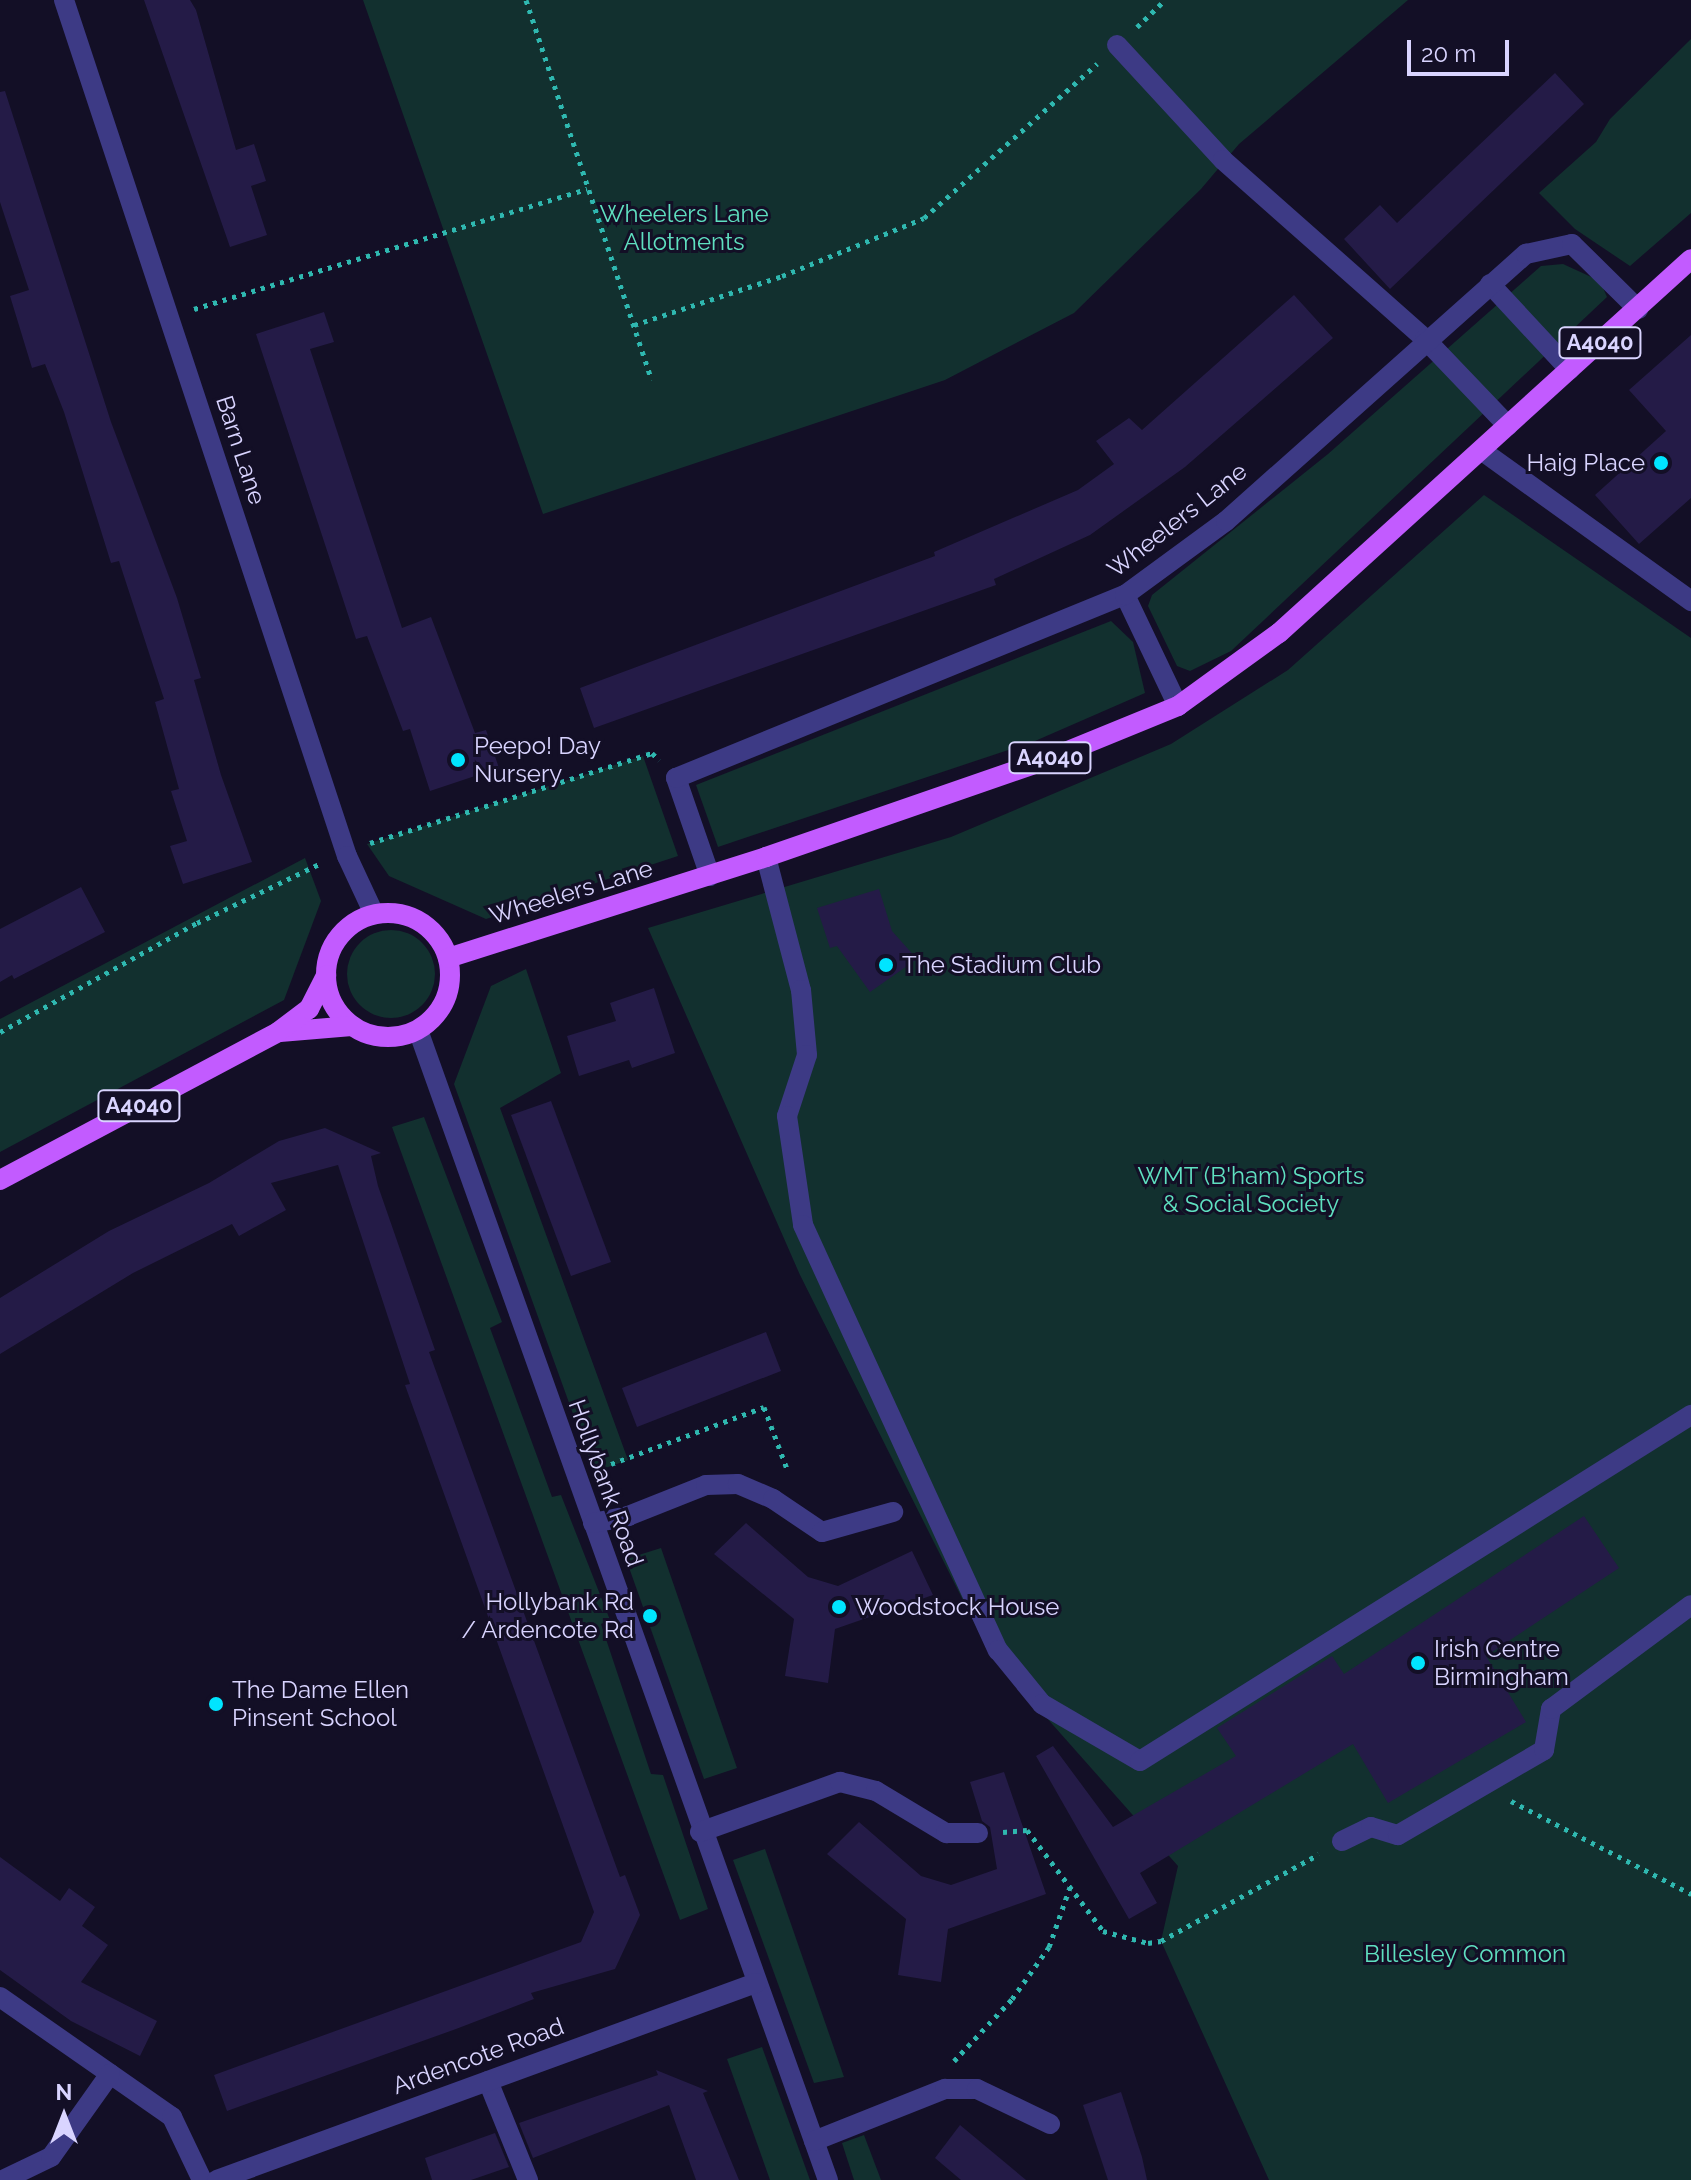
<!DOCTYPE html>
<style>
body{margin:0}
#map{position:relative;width:1691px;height:2180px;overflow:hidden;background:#130f26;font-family:Raleway,sans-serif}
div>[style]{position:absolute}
.green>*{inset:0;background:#12302f}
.round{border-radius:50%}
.building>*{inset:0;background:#241b47}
.path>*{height:5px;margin-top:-2.5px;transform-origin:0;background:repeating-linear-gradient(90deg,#2fb8b0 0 4px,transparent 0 10px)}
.minor>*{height:20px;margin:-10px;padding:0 10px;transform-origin:10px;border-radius:10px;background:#3d3a85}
.major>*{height:20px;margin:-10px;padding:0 10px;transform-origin:10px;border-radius:10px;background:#c25bff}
.major>.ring{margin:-10px;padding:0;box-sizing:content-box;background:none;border:20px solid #c25bff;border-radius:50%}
.dots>*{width:22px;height:22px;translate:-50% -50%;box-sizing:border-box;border:4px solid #130f26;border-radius:50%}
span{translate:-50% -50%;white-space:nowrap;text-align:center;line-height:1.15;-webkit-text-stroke:6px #130f26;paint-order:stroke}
.shield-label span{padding:2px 6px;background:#130f26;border:2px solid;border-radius:6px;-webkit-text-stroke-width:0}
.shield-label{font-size:22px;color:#d9d4ff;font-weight:700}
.park-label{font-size:24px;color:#5fe0c0}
.street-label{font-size:24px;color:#d9d4ff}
.poi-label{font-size:24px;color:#d9d4ff}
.right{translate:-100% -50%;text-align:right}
.left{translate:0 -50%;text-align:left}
.north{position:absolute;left:24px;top:2076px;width:80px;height:80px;-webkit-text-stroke:6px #130f26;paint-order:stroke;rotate:0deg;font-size:22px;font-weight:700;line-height:32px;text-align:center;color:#d9d4ff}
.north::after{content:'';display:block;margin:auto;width:28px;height:36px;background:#d9d4ff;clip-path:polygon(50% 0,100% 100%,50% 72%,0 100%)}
.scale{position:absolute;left:1407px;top:40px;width:102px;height:36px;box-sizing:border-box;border:4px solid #d9d4ff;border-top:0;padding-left:10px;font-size:24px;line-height:28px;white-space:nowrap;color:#d9d4ff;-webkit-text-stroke:6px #130f26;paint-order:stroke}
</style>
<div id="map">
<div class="green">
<i style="clip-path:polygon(363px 0,1408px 0,1239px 144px,1201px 189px,1074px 313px,945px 380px,543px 514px)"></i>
<i style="clip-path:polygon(1691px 39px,1691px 213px,1630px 266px,1575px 229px,1539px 193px,1596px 142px,1610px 119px)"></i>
<i style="clip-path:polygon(1563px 264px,1600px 281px,1607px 297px,1231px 651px,1190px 671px,1177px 666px,1148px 606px,1152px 595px,1328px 454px,1541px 266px)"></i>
<i style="clip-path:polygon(1484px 495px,1691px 638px,1691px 2180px,1269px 2180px,1161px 1941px,1178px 1866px,990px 1654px,800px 1275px,648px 928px,951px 837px,1171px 744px,1288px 670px)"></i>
<i style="clip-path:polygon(1111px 621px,1133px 642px,1145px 693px,1035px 741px,718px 847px,696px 785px)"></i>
<i style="clip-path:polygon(643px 756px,678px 856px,486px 919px,389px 876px,367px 844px)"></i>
<i style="clip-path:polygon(305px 858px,321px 901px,284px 1000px,0 1152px,0 1019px)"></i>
<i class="round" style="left:347px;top:930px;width:88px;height:88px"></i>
<i style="clip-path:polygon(526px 969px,561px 1073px,500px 1108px,628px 1460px,594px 1472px,454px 1084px,491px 986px)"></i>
<i style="clip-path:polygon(424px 1117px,502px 1322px,490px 1328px,552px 1497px,561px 1495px,610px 1620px,601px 1624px,651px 1774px,663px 1775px,708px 1909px,680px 1920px,392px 1127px)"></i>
<i style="clip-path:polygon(661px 1548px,737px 1768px,704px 1779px,626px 1559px)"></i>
<i style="clip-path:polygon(765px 1849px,844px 2077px,814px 2083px,733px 1860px)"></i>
<i style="clip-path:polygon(762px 2047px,810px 2180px,770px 2180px,727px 2059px)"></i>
<i style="clip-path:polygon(864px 2135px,881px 2180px,854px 2180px,842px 2143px)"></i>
</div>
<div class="building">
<i style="clip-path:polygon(144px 0,190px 0,196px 10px,236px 150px,254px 144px,266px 181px,251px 186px,267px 235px,230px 247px)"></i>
<i style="clip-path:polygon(1555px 73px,1584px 104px,1390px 289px,1344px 239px,1380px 205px,1397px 223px)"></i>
<i style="clip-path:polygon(5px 91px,111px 422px,177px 598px,201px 678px,194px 680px,221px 775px,252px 862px,183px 884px,170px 846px,187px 841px,171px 791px,179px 789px,155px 702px,164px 699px,119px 561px,111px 563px,64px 412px,45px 364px,32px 368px,10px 296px,29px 290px,0 202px,0 92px)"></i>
<i style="clip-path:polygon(1294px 295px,1333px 338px,1185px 467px,1090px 535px,994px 579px,996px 585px,594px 728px,580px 688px,935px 556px,934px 552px,1078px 490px,1114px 464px,1096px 441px,1129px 418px,1142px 430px)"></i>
<i style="clip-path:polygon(324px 312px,334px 342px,310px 349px,402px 628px,431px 617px,475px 733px,486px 730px,499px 768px,430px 791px,410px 729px,403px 731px,367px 636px,356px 639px,256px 334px)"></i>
<i style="clip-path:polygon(1691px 335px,1691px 498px,1639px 544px,1595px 495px,1666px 431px,1629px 390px)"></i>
<i style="clip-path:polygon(81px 887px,105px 932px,14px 979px,12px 975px,0 982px,0 929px)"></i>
<i style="clip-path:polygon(879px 889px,892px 931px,917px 959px,870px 992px,837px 946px,830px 948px,817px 908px)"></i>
<i style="clip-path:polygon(654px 988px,675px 1053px,632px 1068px,629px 1060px,579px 1076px,567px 1036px,616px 1021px,610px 1003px)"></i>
<i style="clip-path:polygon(551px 1101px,611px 1262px,571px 1276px,511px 1115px)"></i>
<i style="clip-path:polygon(325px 1128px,381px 1153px,371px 1156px,378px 1186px,435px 1350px,429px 1352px,620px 1877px,625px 1875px,640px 1915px,615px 1969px,531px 1993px,534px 1999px,456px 2029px,227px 2111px,214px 2075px,581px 1942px,594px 1912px,405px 1385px,410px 1384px,338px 1165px,271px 1183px,286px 1210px,239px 1236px,232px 1224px,133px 1273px,0 1354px,0 1298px,109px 1231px,209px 1183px,279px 1141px)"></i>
<i style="clip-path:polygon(766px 1332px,781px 1371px,637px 1427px,622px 1388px)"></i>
<i style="clip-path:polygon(1584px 1516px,1619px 1568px,1486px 1656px,1526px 1722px,1388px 1803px,1353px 1744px,1140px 1873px,1157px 1903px,1129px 1919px,1036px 1756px,1053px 1746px,1113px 1827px,1236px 1756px,1217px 1728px,1332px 1656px,1344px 1674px)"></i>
<i style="clip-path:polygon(746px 1523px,808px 1577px,838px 1586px,912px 1551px,933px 1595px,835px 1629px,828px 1683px,785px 1676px,794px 1619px,714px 1554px)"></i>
<i style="clip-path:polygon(1004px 1772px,1046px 1894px,948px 1929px,941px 1982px,898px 1975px,906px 1919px,827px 1854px,859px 1822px,921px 1876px,951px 1885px,997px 1869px,990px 1827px,982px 1821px,970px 1782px)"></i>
<i style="clip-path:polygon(0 1857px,60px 1901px,69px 1888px,95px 1907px,82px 1926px,108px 1945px,81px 1982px,157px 2021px,140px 2056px,71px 2021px,0 1970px)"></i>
<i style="clip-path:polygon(656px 2070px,708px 2091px,703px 2093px,739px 2180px,696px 2180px,669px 2105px,533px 2158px,519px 2123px,658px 2075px)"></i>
<i style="clip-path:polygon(1121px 2092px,1142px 2157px,1147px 2180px,1108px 2180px,1083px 2105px)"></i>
<i style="clip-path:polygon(960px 2125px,1026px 2180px,961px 2180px,935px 2158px)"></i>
<i style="clip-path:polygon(495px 2133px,509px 2167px,471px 2180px,432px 2180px,425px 2158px)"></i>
</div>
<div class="path">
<i style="left:526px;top:0;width:400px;rotate:71.7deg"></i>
<i style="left:1137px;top:27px;width:39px;rotate:-44deg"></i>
<i style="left:194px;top:309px;width:411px;rotate:-17deg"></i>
<i style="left:634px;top:325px;width:156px;rotate:-18.3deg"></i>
<i style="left:782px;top:276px;width:153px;rotate:-22.2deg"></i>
<i style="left:924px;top:218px;width:232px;rotate:-41.7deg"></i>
<i style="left:370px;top:843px;width:296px;rotate:-17.7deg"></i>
<i style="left:652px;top:753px;width:10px;rotate:45deg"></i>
<i style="left:0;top:1032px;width:225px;rotate:-29deg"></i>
<i style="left:197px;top:923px;width:138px;rotate:-25.8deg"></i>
<i style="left:611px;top:1464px;width:163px;rotate:-20.4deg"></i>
<i style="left:764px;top:1407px;width:66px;rotate:69.6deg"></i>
<i style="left:1511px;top:1801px;width:203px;rotate:27.3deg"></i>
<i style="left:1003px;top:1832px;width:24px;rotate:-5deg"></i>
<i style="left:1027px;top:1830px;width:126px;rotate:53deg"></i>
<i style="left:1103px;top:1931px;width:47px;rotate:14.9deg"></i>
<i style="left:1148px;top:1943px;width:13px;rotate:-9deg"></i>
<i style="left:1161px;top:1941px;width:180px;rotate:-28.8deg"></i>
<i style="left:954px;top:2061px;width:85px;rotate:-46.9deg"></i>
<i style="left:1012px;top:1999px;width:64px;rotate:-54.6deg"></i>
<i style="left:1049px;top:1947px;width:64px;rotate:-70.7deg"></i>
</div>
<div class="minor">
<i style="left:64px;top:0;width:902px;rotate:71.71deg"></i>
<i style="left:347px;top:856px;width:64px;rotate:65deg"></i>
<i style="left:1117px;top:45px;width:156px;rotate:47.3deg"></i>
<i style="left:1223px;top:160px;width:270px;rotate:41.5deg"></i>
<i style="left:1425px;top:339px;width:120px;rotate:46.3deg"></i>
<i style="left:1490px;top:284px;width:117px;rotate:47.1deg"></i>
<i style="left:1481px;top:450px;width:259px;rotate:35.7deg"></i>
<i style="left:1125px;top:595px;width:123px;rotate:64.5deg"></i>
<i style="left:766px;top:857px;width:138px;rotate:75.3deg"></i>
<i style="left:801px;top:990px;width:65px;rotate:84.7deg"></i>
<i style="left:807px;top:1055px;width:64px;rotate:108.2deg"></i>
<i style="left:787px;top:1116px;width:110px;rotate:81.6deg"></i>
<i style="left:803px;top:1225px;width:468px;rotate:65.4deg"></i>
<i style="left:998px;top:1650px;width:70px;rotate:50.8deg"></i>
<i style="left:1042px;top:1704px;width:113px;rotate:30.2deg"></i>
<i style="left:1140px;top:1761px;width:651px;rotate:-32.13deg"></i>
<i style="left:710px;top:876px;width:104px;rotate:-109.1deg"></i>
<i style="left:676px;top:778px;width:485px;rotate:-22.2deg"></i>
<i style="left:1125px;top:595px;width:125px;rotate:-36.2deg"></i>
<i style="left:1226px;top:521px;width:402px;rotate:-41.7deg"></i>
<i style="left:1526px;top:254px;width:47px;rotate:-12.3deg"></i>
<i style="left:1572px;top:244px;width:93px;rotate:44.6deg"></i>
<i style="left:418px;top:1030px;width:1221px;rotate:70.38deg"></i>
<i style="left:593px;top:1523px;width:36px;rotate:-11deg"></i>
<i style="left:628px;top:1516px;width:84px;rotate:-21.7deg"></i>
<i style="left:706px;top:1485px;width:32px;rotate:-2deg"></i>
<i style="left:738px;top:1484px;width:38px;rotate:23deg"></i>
<i style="left:773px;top:1499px;width:59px;rotate:34deg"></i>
<i style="left:822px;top:1532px;width:74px;rotate:-15.7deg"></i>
<i style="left:700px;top:1832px;width:149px;rotate:-19.7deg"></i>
<i style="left:840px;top:1782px;width:37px;rotate:14deg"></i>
<i style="left:876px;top:1791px;width:82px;rotate:31deg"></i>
<i style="left:946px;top:1833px;width:32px"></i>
<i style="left:1342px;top:1841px;width:32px;rotate:-26deg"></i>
<i style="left:1371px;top:1827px;width:28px;rotate:17deg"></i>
<i style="left:1398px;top:1835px;width:169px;rotate:-30.2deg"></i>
<i style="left:1544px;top:1750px;width:42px;rotate:-80.3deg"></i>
<i style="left:1551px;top:1709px;width:174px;rotate:-36.6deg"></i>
<i style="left:0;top:1997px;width:210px;rotate:34.9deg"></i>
<i style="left:172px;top:2117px;width:70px;rotate:64.5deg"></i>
<i style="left:488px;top:2081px;width:107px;rotate:68deg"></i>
<i style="left:814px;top:2141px;width:141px;rotate:-21.7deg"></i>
<i style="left:945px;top:2089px;width:32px"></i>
<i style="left:977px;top:2089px;width:81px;rotate:25.6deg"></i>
<i style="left:3px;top:2180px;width:53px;rotate:-25.6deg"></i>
<i style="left:51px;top:2157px;width:102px;rotate:-54.6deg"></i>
<i style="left:217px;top:2180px;width:574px;rotate:-20.08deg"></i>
</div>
<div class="major">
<i class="ring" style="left:326px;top:913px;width:104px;height:104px"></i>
<i style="left:448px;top:958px;width:334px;rotate:-17.6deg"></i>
<i style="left:766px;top:857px;width:291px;rotate:-19.1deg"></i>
<i style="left:1041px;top:762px;width:148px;rotate:-22.2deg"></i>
<i style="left:1178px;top:706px;width:125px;rotate:-35.9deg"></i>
<i style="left:1279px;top:633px;width:556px;rotate:-42.23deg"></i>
<i style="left:280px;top:1032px;width:72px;rotate:-4.8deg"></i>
<i style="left:0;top:1180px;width:315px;rotate:-28deg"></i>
<i style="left:278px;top:1032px;width:39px;rotate:-37deg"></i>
<i style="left:309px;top:1009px;width:38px;rotate:-63deg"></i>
</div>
<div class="dots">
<i style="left:1661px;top:463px;background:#00e5ff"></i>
<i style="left:458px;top:760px;background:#00e5ff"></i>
<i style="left:886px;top:965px;background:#00e5ff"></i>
<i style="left:839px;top:1607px;background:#00e5ff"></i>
<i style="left:650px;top:1616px;background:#00e5ff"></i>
<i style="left:1418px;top:1663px;background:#00e5ff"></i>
<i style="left:216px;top:1704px;background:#00e5ff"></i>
</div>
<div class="shield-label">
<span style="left:1600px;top:343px">A4040</span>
<span style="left:1050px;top:758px">A4040</span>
<span style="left:139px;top:1106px">A4040</span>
</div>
<div class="park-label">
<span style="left:684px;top:228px">Wheelers Lane<br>Allotments</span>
<span style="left:1251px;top:1190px">WMT (B'ham) Sports<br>&amp; Social Society</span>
<span style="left:1465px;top:1954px">Billesley Common</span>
</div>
<div class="street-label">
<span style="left:241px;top:450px;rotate:72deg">Barn Lane</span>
<span style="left:1177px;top:520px;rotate:-38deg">Wheelers Lane</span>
<span style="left:571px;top:892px;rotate:-17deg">Wheelers Lane</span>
<span style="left:606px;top:1483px;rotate:70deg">Hollybank Road</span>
<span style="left:478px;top:2056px;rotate:-20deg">Ardencote Road</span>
</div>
<div class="poi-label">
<span class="right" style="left:1645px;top:463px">Haig Place</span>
<span class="left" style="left:474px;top:760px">Peepo! Day<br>Nursery</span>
<span class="left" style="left:902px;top:965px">The Stadium Club</span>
<span class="right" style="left:634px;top:1616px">Hollybank Rd<br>/ Ardencote Rd</span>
<span class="left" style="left:855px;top:1607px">Woodstock House</span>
<span class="left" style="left:1434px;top:1663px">Irish Centre<br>Birmingham</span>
<span class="left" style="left:232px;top:1704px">The Dame Ellen<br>Pinsent School</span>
</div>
<div class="north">N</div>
<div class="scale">20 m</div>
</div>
